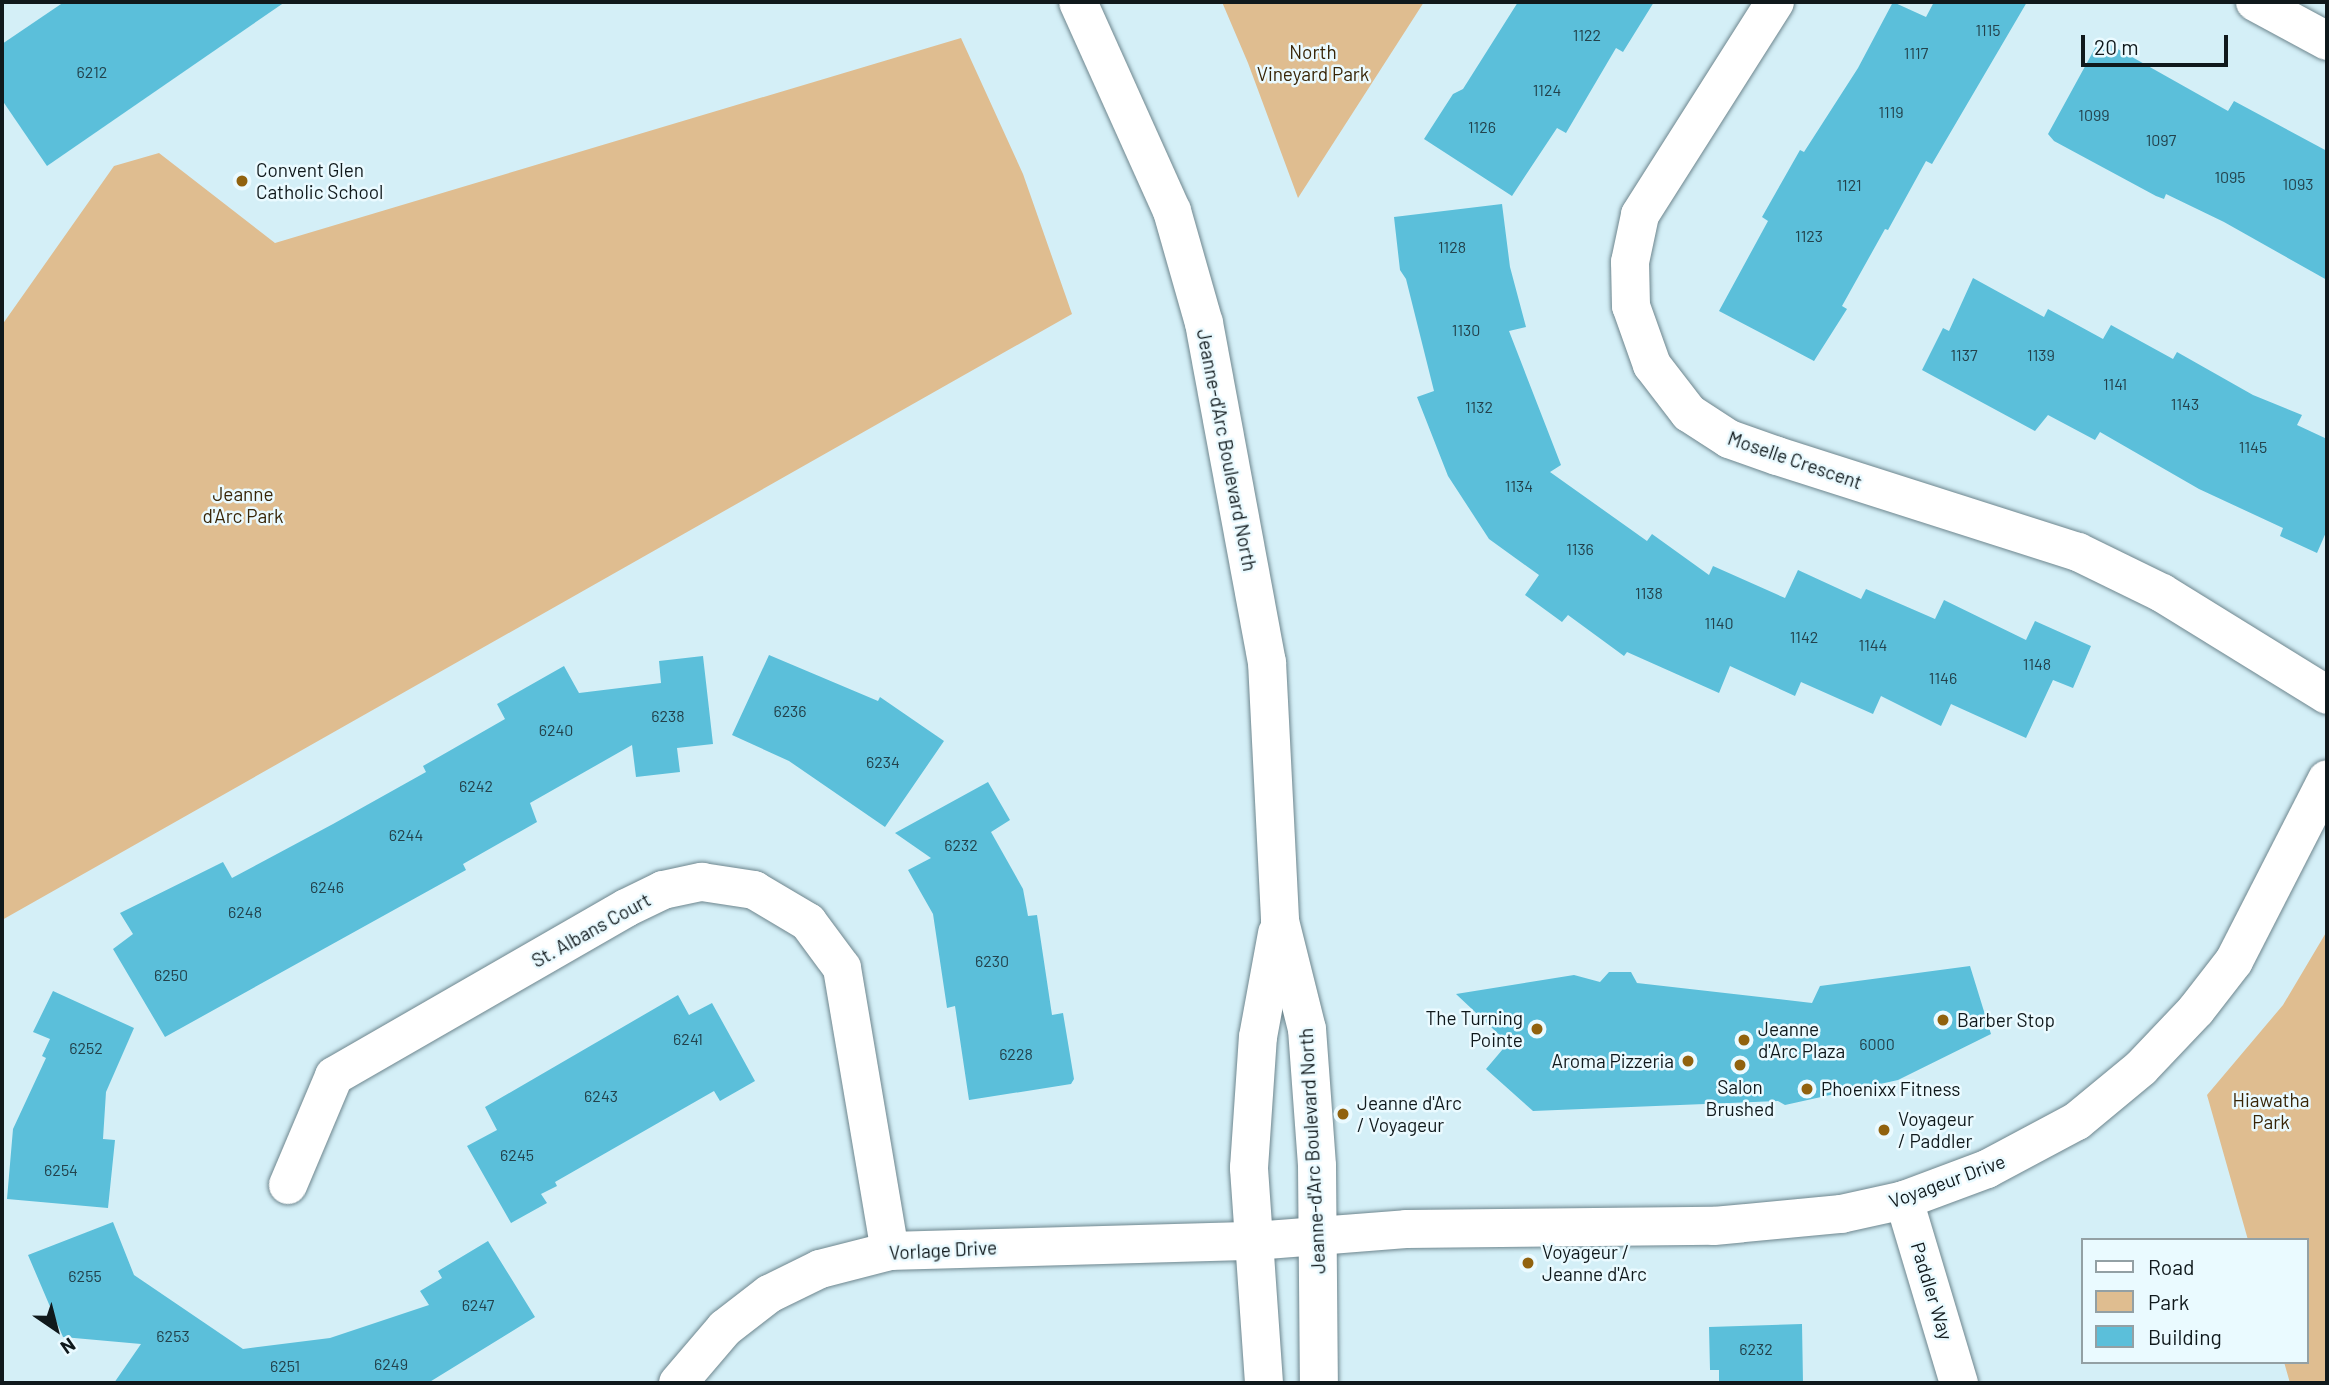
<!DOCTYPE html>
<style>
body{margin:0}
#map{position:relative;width:2329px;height:1385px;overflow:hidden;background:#d4eff7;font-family:Barlow,sans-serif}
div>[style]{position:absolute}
.green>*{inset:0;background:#dfbd90}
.building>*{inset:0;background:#5bbfda}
.roads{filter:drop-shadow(0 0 2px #6e868e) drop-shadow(0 0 2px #6e868e)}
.street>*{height:38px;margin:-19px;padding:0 19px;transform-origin:19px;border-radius:19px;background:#fff}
.secondary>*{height:38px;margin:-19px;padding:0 19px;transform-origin:19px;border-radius:19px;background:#fff}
.dots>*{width:19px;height:19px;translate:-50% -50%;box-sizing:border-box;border:4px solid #eafaff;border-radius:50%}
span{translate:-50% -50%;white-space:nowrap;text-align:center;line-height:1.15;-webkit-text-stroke:5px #eafaff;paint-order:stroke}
.number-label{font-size:16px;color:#23424c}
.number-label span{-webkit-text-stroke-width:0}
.park-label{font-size:19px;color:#382507}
.poi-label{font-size:19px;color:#10191c}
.left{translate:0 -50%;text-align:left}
.right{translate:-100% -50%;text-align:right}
.street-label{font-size:19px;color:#10191c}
.frame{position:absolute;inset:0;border:4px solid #10191c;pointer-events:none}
.legend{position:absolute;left:2081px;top:1238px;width:228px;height:126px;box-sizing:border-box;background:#eafaff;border:2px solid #93a0a4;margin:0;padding:9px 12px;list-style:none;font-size:21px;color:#10191c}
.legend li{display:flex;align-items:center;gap:14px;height:35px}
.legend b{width:35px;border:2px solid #93a0a4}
.north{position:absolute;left:21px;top:1294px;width:70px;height:70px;-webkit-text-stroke:5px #eafaff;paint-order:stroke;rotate:145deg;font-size:19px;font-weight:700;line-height:28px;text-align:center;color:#10191c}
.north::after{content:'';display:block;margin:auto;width:24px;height:32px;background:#10191c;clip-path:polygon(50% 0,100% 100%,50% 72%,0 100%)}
.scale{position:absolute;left:2081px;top:35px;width:147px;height:32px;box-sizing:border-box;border:4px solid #10191c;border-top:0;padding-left:9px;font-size:21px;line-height:24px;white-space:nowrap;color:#10191c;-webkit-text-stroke:5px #eafaff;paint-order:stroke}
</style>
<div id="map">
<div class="green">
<i style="clip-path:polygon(1222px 2px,1424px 2px,1298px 198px,1248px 63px)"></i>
<i style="clip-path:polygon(961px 38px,1023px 174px,1072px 314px,2px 920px,2px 325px,114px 166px,159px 153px,275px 243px)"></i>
<i style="clip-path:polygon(2327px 931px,2327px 1383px,2290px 1383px,2284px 1362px,2306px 1362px,2306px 1240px,2248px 1240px,2207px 1095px,2283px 1005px)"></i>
</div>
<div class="building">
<i style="clip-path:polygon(64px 2px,285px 2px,47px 166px,2px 100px,2px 44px)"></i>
<i style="clip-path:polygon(1518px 2px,1654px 2px,1623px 52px,1616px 48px,1566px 133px,1557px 128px,1512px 196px,1424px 139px,1453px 94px,1463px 89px)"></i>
<i style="clip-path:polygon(1893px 2px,1926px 17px,1934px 2px,2027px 2px,1932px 164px,1926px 161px,1888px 230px,1885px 229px,1842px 306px,1847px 309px,1814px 361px,1719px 311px,1768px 221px,1762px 217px,1800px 150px,1804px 152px,1858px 68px)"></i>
<i style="clip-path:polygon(2100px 39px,2228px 111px,2234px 101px,2327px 151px,2327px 280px,2224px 222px,2166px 194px,2164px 199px,2156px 196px,2054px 141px,2048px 134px)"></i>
<i style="clip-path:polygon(1502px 204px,1510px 267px,1526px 327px,1509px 331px,1561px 465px,1550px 472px,1647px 541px,1652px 534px,1709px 575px,1713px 566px,1785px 598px,1798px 570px,1861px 599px,1866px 589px,1935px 619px,1944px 600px,2026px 640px,2035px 621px,2091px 646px,2073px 688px,2053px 680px,2026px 738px,1951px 704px,1941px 726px,1881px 696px,1873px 714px,1801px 682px,1795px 696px,1730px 666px,1719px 693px,1627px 652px,1624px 656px,1568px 615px,1562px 622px,1525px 595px,1539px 575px,1489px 539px,1448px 476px,1417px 397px,1434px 391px,1406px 279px,1400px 270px,1394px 217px)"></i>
<i style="clip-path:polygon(1973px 278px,2044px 317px,2048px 309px,2103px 339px,2111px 325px,2173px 359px,2177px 352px,2253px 395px,2302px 415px,2297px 425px,2327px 439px,2327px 530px,2317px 553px,2280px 536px,2283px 528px,2199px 489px,2100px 432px,2095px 440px,2048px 415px,2035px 431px,1922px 370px,1943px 328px,1949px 331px)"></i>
<i style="clip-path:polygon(769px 655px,878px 701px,880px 697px,944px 741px,885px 827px,789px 761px,732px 735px)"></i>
<i style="clip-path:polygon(703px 656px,713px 744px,677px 748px,680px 772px,636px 777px,632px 745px,530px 803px,537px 822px,463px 864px,466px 870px,165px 1037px,113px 949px,133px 934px,120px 913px,223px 862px,232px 878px,333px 824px,426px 772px,423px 766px,505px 719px,497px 704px,564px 666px,579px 693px,661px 683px,659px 661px)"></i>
<i style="clip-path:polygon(988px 782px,1010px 820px,991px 832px,1023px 889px,1028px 916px,1037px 915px,1052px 1015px,1063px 1013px,1074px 1079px,1071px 1084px,969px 1100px,955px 1006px,947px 1008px,933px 914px,908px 870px,931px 858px,895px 833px)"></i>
<i style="clip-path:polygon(1970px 966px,1991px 1034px,1898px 1080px,1785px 1105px,1778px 1101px,1533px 1111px,1486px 1069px,1508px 1043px,1456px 994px,1574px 975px,1600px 982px,1609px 972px,1631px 972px,1637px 983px,1812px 1003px,1820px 986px)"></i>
<i style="clip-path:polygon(53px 991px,134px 1028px,106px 1092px,103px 1139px,115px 1140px,108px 1208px,7px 1199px,13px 1129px,46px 1058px,42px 1056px,50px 1039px,33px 1032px)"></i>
<i style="clip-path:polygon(678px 995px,689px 1015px,712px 1003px,755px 1081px,720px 1101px,714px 1091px,555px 1182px,557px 1186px,541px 1194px,547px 1203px,511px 1223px,467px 1146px,497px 1130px,485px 1107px)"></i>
<i style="clip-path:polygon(113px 1222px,134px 1275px,243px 1349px,330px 1338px,429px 1305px,420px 1291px,442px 1278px,438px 1271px,488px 1241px,535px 1317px,428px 1383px,114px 1383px,141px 1344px,63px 1337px,28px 1255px)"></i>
<i style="clip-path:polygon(1802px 1324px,1803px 1383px,1719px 1383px,1719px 1370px,1710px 1370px,1709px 1327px)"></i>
</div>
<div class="roads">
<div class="street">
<i style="left:1775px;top:2px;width:252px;rotate:122.4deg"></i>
<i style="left:1640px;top:215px;width:48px;rotate:102deg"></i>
<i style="left:1630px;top:262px;width:44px;rotate:88.7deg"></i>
<i style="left:1631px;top:306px;width:63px;rotate:70.4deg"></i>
<i style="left:1652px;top:365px;width:61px;rotate:52.4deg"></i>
<i style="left:1689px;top:413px;width:48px;rotate:33deg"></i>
<i style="left:1729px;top:439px;width:51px;rotate:19.5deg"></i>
<i style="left:1777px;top:456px;width:316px;rotate:17.7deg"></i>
<i style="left:2078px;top:552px;width:93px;rotate:26deg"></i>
<i style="left:2162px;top:593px;width:194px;rotate:31.7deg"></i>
<i style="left:2255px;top:2px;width:82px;rotate:28.4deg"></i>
<i style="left:288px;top:1185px;width:118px;rotate:-67.1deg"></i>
<i style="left:334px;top:1076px;width:337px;rotate:-29.9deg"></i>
<i style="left:626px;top:908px;width:41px;rotate:-25.9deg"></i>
<i style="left:663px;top:890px;width:40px;rotate:-12deg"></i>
<i style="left:702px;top:882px;width:53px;rotate:8.7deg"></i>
<i style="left:754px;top:890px;width:63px;rotate:30.7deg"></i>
<i style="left:808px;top:922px;width:57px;rotate:53.5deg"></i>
<i style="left:842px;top:968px;width:287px;rotate:80.4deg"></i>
<i style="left:1904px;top:1200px;width:191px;rotate:73.3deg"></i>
<i style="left:678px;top:1383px;width:72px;rotate:-49.5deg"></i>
<i style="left:725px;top:1328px;width:56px;rotate:-37.7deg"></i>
<i style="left:769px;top:1294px;width:57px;rotate:-26.1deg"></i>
<i style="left:820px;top:1269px;width:72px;rotate:-14.4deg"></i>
<i style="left:890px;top:1251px;width:364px;rotate:-1.6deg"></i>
</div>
<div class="secondary">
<i style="left:1078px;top:2px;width:229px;rotate:65.8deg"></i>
<i style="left:1172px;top:211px;width:116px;rotate:74.1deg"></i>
<i style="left:1204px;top:323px;width:345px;rotate:79.5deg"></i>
<i style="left:1267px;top:662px;width:259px;rotate:87.1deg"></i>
<i style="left:1280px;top:921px;width:111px;rotate:76deg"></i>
<i style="left:1307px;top:1029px;width:137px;rotate:85.8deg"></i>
<i style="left:1317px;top:1166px;width:217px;rotate:89.5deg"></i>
<i style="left:1254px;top:1241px;width:152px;rotate:-4.5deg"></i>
<i style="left:1406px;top:1229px;width:308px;rotate:-0.6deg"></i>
<i style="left:1714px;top:1226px;width:128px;rotate:-5.4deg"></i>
<i style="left:1841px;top:1214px;width:65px;rotate:-12.5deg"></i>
<i style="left:1904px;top:1200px;width:89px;rotate:-20.5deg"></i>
<i style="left:1987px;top:1169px;width:102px;rotate:-28.1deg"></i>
<i style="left:2077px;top:1121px;width:83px;rotate:-39.6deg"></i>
<i style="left:2141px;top:1068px;width:80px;rotate:-46.5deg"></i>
<i style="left:2196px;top:1010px;width:62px;rotate:-52.2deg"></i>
<i style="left:2234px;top:961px;width:204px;rotate:-62.9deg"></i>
<i style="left:1264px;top:1383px;width:216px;rotate:-94deg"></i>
<i style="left:1249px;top:1168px;width:131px;rotate:-86.1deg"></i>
<i style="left:1258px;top:1037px;width:106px;rotate:-79.6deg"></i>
</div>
</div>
<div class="dots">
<i style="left:242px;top:181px;background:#91620e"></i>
<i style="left:1943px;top:1020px;background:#91620e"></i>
<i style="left:1537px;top:1029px;background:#91620e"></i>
<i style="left:1744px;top:1040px;background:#91620e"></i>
<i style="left:1688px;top:1061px;background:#91620e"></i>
<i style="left:1740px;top:1065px;background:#91620e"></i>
<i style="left:1807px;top:1089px;background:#91620e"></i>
<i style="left:1343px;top:1114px;background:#91620e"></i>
<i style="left:1884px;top:1130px;background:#91620e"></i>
<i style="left:1528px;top:1263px;background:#91620e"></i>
</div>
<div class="number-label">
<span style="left:1988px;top:30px">1115</span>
<span style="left:1587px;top:35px">1122</span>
<span style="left:1916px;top:53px">1117</span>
<span style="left:92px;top:72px">6212</span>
<span style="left:1547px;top:90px">1124</span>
<span style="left:1891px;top:112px">1119</span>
<span style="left:2094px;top:115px">1099</span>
<span style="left:1482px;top:127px">1126</span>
<span style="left:2161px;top:140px">1097</span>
<span style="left:2230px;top:177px">1095</span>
<span style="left:2298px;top:184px">1093</span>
<span style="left:1849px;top:185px">1121</span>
<span style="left:1809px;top:236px">1123</span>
<span style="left:1452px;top:247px">1128</span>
<span style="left:1466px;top:330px">1130</span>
<span style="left:1964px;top:355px">1137</span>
<span style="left:2041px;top:355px">1139</span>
<span style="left:2115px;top:384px">1141</span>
<span style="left:2185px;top:404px">1143</span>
<span style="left:1479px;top:407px">1132</span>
<span style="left:2253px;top:447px">1145</span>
<span style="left:1519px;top:486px">1134</span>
<span style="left:1580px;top:549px">1136</span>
<span style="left:1649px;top:593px">1138</span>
<span style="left:1719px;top:623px">1140</span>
<span style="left:1804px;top:637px">1142</span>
<span style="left:1873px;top:645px">1144</span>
<span style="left:2037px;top:664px">1148</span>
<span style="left:1943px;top:678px">1146</span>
<span style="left:790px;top:711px">6236</span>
<span style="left:668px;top:716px">6238</span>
<span style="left:556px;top:730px">6240</span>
<span style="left:883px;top:762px">6234</span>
<span style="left:476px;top:786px">6242</span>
<span style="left:406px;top:835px">6244</span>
<span style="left:961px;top:845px">6232</span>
<span style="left:327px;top:887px">6246</span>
<span style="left:245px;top:912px">6248</span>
<span style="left:992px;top:961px">6230</span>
<span style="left:171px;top:975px">6250</span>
<span style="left:688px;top:1039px">6241</span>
<span style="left:1877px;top:1044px">6000</span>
<span style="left:86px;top:1048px">6252</span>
<span style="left:1016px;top:1054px">6228</span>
<span style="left:601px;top:1096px">6243</span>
<span style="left:517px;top:1155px">6245</span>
<span style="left:61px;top:1170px">6254</span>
<span style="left:85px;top:1276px">6255</span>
<span style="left:478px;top:1305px">6247</span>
<span style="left:173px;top:1336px">6253</span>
<span style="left:1756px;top:1349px">6232</span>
<span style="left:391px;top:1364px">6249</span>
<span style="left:285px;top:1366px">6251</span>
</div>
<div class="park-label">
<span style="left:1313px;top:63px">North<br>Vineyard Park</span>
<span style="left:243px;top:505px">Jeanne<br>d'Arc Park</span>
<span style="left:2271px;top:1111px">Hiawatha<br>Park</span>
</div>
<div class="poi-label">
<span class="left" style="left:256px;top:181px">Convent Glen<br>Catholic School</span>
<span class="right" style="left:1523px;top:1029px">The Turning<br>Pointe</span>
<span class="left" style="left:1957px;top:1020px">Barber Stop</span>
<span class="left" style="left:1758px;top:1040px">Jeanne<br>d'Arc Plaza</span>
<span class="right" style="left:1674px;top:1061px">Aroma Pizzeria</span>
<span style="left:1740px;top:1098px">Salon<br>Brushed</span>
<span class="left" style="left:1821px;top:1089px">Phoenixx Fitness</span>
<span class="left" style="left:1357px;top:1114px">Jeanne d'Arc<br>/ Voyageur</span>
<span class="left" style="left:1898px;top:1130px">Voyageur<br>/ Paddler</span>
<span class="left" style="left:1542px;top:1263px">Voyageur /<br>Jeanne d'Arc</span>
</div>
<div class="street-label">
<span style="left:1227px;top:450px;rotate:79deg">Jeanne-d'Arc Boulevard North</span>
<span style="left:1795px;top:460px;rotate:19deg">Moselle Crescent</span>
<span style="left:591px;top:930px;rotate:-29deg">St. Albans Court</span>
<span style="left:1312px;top:1151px;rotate:-93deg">Jeanne-d'Arc Boulevard North</span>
<span style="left:1947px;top:1181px;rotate:-20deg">Voyageur Drive</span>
<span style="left:943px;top:1250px;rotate:-3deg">Vorlage Drive</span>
<span style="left:1932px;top:1291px;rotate:73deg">Paddler Way</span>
</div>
<div class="frame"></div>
<ul class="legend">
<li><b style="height:9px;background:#fff"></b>Road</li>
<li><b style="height:19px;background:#dfbd90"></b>Park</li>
<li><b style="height:19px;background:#5bbfda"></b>Building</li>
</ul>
<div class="north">N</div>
<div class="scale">20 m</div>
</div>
